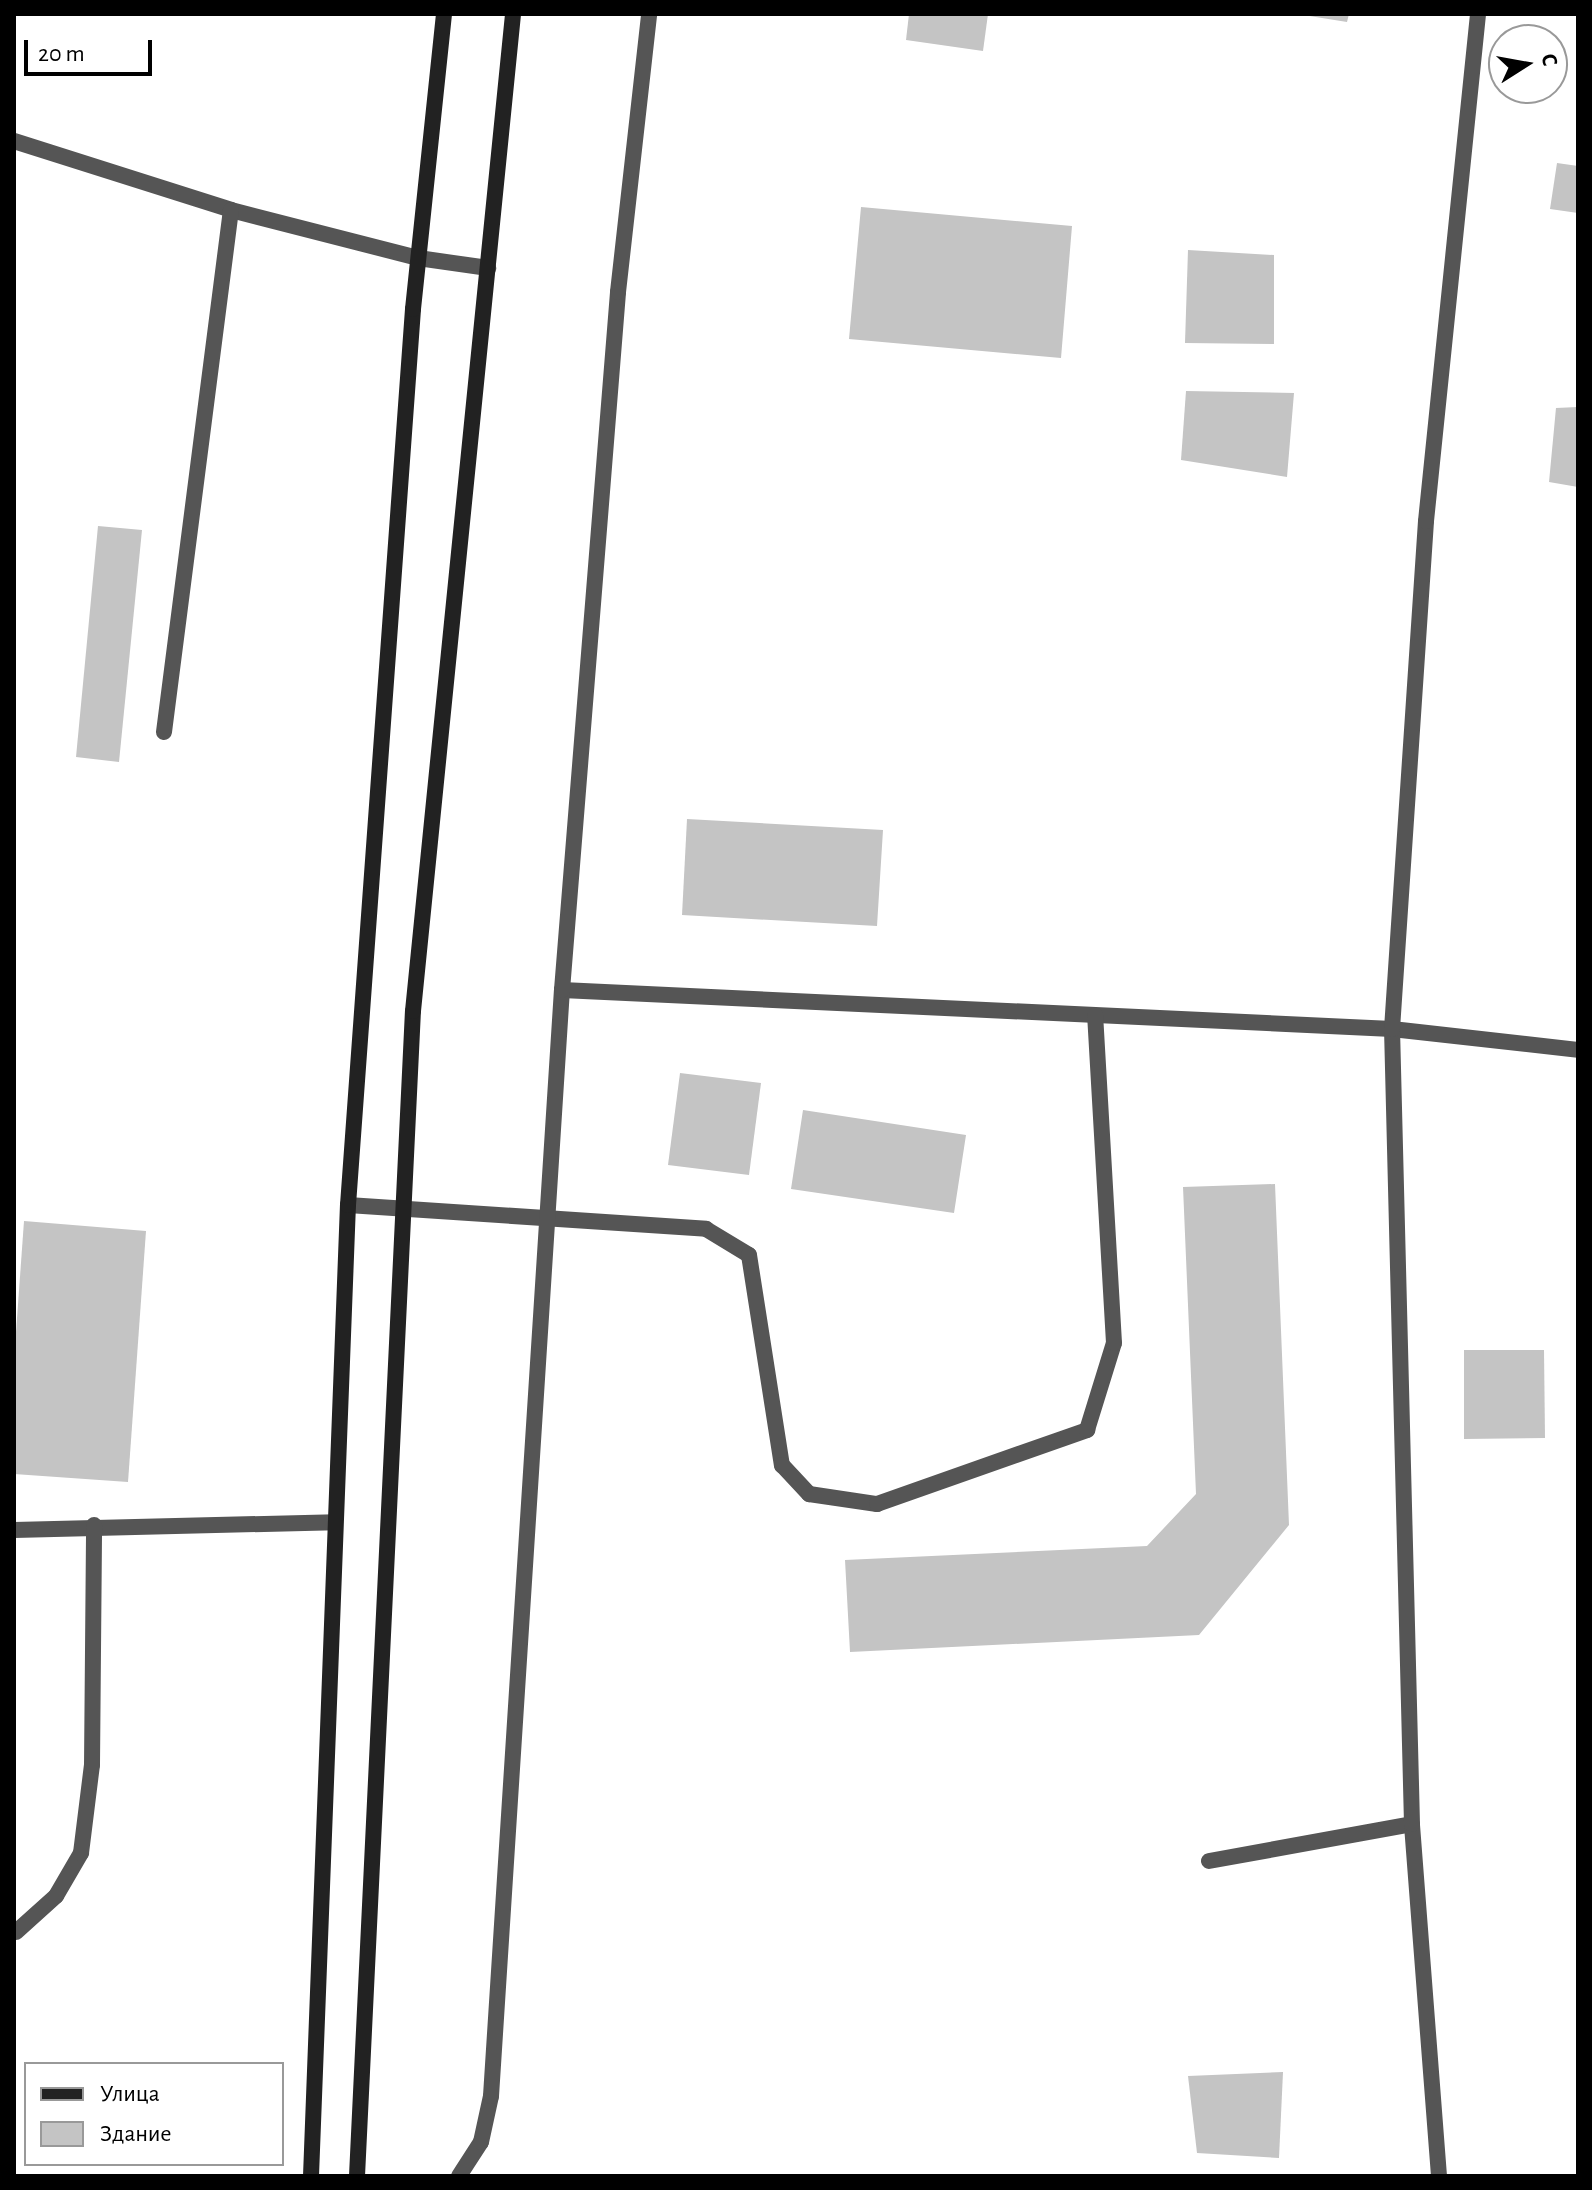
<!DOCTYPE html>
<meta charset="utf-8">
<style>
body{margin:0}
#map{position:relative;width:1592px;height:2190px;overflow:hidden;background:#fff;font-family:"Alegreya Sans",sans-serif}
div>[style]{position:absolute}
.building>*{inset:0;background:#c4c4c4}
.lane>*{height:16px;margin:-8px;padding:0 8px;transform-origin:8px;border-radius:8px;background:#555}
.street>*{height:16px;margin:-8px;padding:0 8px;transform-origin:8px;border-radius:8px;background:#555}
.secondary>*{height:16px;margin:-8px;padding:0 8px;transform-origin:8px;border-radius:8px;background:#222}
span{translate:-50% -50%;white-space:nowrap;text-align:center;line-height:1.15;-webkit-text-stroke:6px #fff;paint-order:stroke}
.frame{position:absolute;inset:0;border:16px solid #000;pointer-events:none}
.legend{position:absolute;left:24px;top:2062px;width:260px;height:104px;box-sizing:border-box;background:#fff;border:2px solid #999;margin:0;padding:10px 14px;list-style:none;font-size:24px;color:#000}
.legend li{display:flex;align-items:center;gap:16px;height:40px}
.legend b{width:40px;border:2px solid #999}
.north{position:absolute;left:1488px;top:24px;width:80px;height:80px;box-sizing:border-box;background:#fff;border:2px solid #999;border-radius:50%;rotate:79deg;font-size:22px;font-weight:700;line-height:32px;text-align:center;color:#000}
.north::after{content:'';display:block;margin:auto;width:28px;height:36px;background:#000;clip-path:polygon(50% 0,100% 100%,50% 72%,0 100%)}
.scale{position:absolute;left:24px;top:40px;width:128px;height:36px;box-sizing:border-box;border:4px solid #000;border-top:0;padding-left:10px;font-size:24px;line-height:28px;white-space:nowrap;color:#000;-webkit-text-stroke:6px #fff;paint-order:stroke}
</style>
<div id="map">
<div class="building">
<i style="clip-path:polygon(909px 14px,988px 14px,983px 51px,906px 40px)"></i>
<i style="clip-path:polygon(1297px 14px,1349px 14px,1347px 22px)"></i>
<i style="clip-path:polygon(1557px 163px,1578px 166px,1578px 213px,1550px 209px)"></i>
<i style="clip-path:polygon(861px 207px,1072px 226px,1061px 358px,849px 339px)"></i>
<i style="clip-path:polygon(1188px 250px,1274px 255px,1274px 344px,1185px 343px)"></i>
<i style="clip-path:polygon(1186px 391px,1294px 393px,1287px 477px,1181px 460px)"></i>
<i style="clip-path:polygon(1578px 407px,1578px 487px,1549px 482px,1556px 408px)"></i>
<i style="clip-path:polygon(98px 526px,142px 530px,119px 762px,76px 757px)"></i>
<i style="clip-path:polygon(687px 819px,883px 830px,877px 926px,682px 915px)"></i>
<i style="clip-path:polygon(680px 1073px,761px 1083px,749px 1175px,668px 1165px)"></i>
<i style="clip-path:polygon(803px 1110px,966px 1135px,954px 1213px,791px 1189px)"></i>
<i style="clip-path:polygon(1275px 1184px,1289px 1525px,1199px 1635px,850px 1652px,845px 1560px,1147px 1546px,1196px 1494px,1183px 1187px)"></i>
<i style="clip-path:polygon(24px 1221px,146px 1231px,128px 1482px,14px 1474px,14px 1360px)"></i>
<i style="clip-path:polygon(1464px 1350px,1544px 1350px,1545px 1438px,1464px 1439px)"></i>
<i style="clip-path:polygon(1283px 2072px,1279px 2158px,1197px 2153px,1188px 2076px)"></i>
</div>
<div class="lane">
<i style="left:14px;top:141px;width:228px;rotate:17.6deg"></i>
<i style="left:231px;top:210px;width:193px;rotate:14.4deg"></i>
<i style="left:418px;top:258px;width:71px;rotate:8.1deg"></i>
<i style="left:164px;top:732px;width:526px;rotate:-82.69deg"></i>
<i style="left:14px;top:1530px;width:321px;rotate:-1.4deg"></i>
<i style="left:1209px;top:1861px;width:206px;rotate:-10.3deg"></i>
<i style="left:16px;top:1932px;width:54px;rotate:-42deg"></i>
<i style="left:56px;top:1896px;width:50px;rotate:-59.8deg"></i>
<i style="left:81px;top:1853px;width:89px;rotate:-82.9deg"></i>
<i style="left:92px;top:1765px;width:240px;rotate:-89.5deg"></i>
</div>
<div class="street">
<i style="left:562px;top:990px;width:831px;rotate:2.69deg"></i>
<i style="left:1392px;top:1029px;width:187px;rotate:6.4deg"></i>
<i style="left:348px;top:1205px;width:359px;rotate:3.8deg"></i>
<i style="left:706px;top:1229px;width:50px;rotate:31.2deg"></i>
<i style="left:749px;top:1255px;width:213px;rotate:81.1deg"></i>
<i style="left:782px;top:1465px;width:40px;rotate:47deg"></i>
<i style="left:809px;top:1494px;width:69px;rotate:8.4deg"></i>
<i style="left:877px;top:1504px;width:223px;rotate:-19.4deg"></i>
<i style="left:1087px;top:1430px;width:91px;rotate:-72.8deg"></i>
<i style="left:1114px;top:1343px;width:328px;rotate:-93.3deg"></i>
<i style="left:459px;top:2176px;width:40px;rotate:-57.1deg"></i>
<i style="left:481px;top:2142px;width:47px;rotate:-77.7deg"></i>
<i style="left:491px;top:2096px;width:1108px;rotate:-86.33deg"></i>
<i style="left:562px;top:990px;width:700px;rotate:-85.41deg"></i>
<i style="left:618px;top:292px;width:280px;rotate:-83.6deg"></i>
<i style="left:1439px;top:2176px;width:353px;rotate:-94.4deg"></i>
<i style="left:1412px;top:1824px;width:795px;rotate:-91.44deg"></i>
<i style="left:1392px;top:1029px;width:509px;rotate:-86.17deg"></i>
<i style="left:1426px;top:521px;width:510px;rotate:-84.14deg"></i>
</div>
<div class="secondary">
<i style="left:311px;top:2176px;width:972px;rotate:-87.82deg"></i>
<i style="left:348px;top:1205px;width:898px;rotate:-85.85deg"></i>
<i style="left:413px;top:309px;width:297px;rotate:-84deg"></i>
<i style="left:357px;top:2176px;width:1166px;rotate:-87.25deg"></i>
<i style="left:413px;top:1011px;width:1002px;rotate:-84.27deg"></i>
</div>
<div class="frame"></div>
<ul class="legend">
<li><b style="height:10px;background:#222"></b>Улица</li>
<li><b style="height:22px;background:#c4c4c4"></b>Здание</li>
</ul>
<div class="north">С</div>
<div class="scale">20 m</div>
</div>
